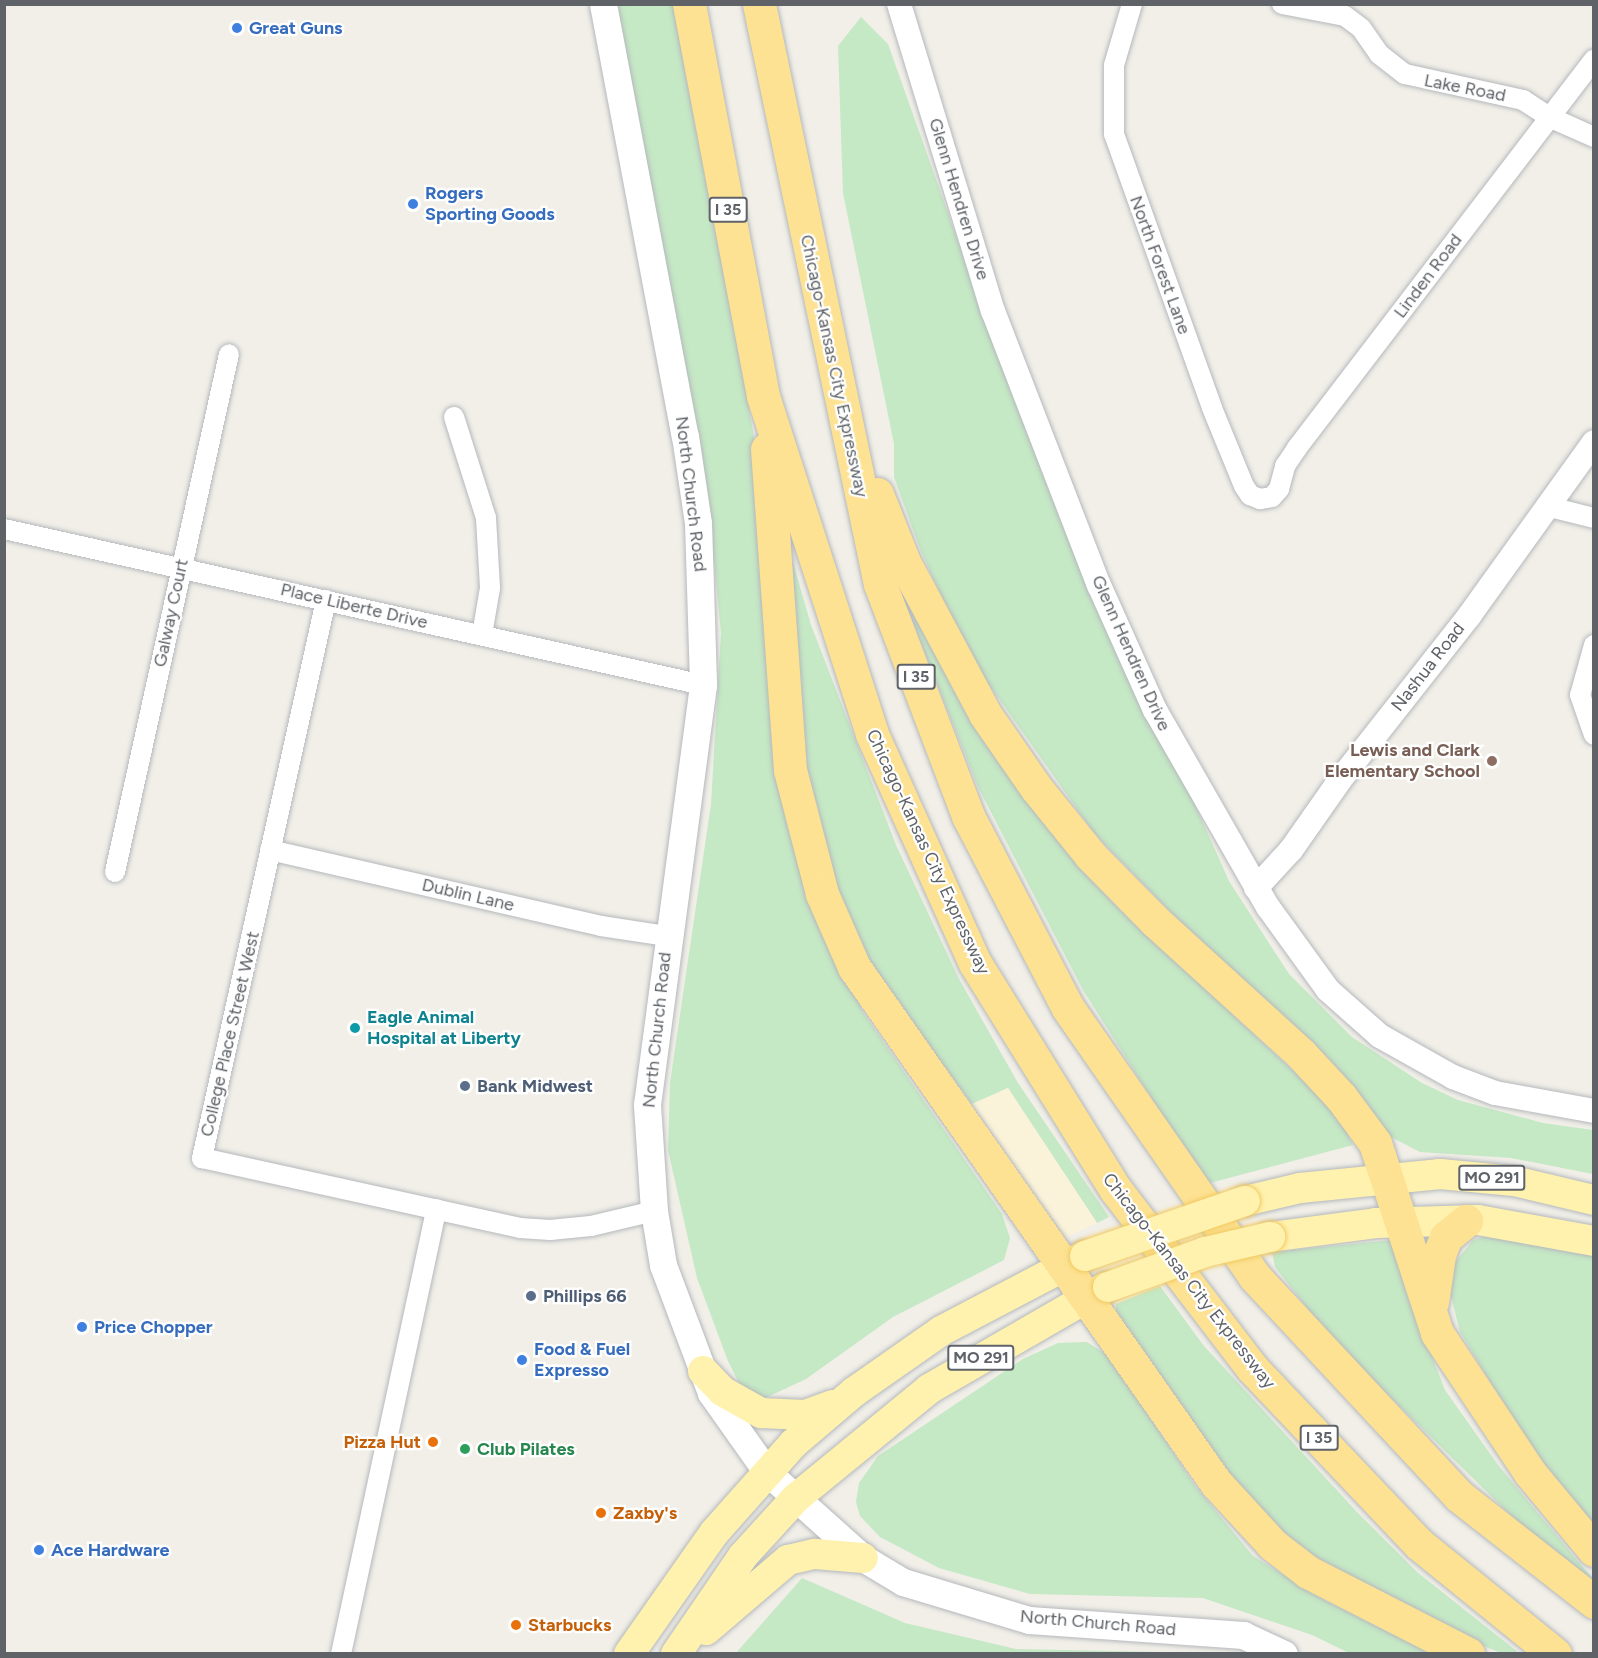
<!DOCTYPE html>
<style>
body{margin:0}
#map{position:relative;width:1598px;height:1658px;overflow:hidden;background:#f1efe8;font-family:Figtree,sans-serif}
div>[style]{position:absolute}
.green>*{inset:0;background:#c5e8c5}
.sand>*{inset:0;background:#fbf3d9}
.roads{filter:drop-shadow(0 0 2px #b5b8bc) drop-shadow(0 0 2px #b5b8bc)}
.minor>*{height:20px;margin:-10px;padding:0 10px;transform-origin:10px;border-radius:10px;background:#fff}
.tertiary>*{height:24px;margin:-12px;padding:0 12px;transform-origin:12px;border-radius:12px;background:#fff}
.secondary>*{height:27px;margin:-13.5px;padding:0 13.5px;transform-origin:13.5px;border-radius:13.5px;background:#fff}
.primary>*{height:30px;margin:-15px;padding:0 15px;transform-origin:15px;border-radius:15px;background:#fff2af}
.motorway>*{height:33px;margin:-16.5px;padding:0 16.5px;transform-origin:16.5px;border-radius:16.5px;background:#fde293}
.bridges{filter:drop-shadow(0 0 2px #f2c960) drop-shadow(0 0 2px #f2c960)}
.primary-bridge>*{height:30px;margin:-15px;padding:0 15px;transform-origin:15px;border-radius:15px;background:#fff2af}
.dots>*{width:16px;height:16px;translate:-50% -50%;box-sizing:border-box;border:3px solid #fff;border-radius:50%}
span{translate:-50% -50%;white-space:nowrap;text-align:center;line-height:1.15;-webkit-text-stroke:4.5px #fff;paint-order:stroke}
.shield-label span{padding:2px 4px;background:#fff;border:2px solid;border-radius:4px;-webkit-text-stroke-width:0}
.shield-label{font-size:16px;color:#5f6368;font-weight:700}
.shop-label{font-size:18px;color:#366cbe;font-weight:700}
.left{translate:0 -50%;text-align:left}
.street-label{font-size:18px;color:#5f6368}
.education-label{font-size:18px;color:#785e54;font-weight:700}
.right{translate:-100% -50%;text-align:right}
.culture-label{font-size:18px;color:#0d838f;font-weight:700}
.service-label{font-size:18px;color:#4e5e75;font-weight:700}
.food-label{font-size:18px;color:#c56008;font-weight:700}
.leisure-label{font-size:18px;color:#27864d;font-weight:700}
.frame{position:absolute;inset:0;border:6px solid #5f6368;pointer-events:none}
</style>
<div id="map">
<div class="green">
<i style="clip-path:polygon(615px 5px,676px 5px,754px 437px,773px 633px,816px 907px,863px 1012px,1002px 1214px,1010px 1238px,1004px 1260px,893px 1317px,806px 1379px,761px 1400px,741px 1387px,728px 1361px,697px 1278px,668px 1150px,670px 1083px,711px 804px,721px 633px,706px 479px)"></i>
<i style="clip-path:polygon(861px 17px,888px 44px,1014px 399px,1229px 881px,1289px 974px,1352px 1037px,1422px 1083px,1458px 1100px,1543px 1123px,1593px 1130px,1593px 1174px,1511px 1158px,1420px 1152px,1387px 1135px,1094px 833px,968px 655px,920px 549px,894px 477px,894px 444px,843px 193px,838px 46px)"></i>
<i style="clip-path:polygon(793px 562px,811px 625px,896px 845px,959px 979px,1018px 1083px,1109px 1217px,1097px 1223px,1008px 1088px,972px 1104px,887px 990px,858px 942px,814px 834px,802px 740px,789px 564px)"></i>
<i style="clip-path:polygon(900px 574px,1034px 803px,1116px 906px,1335px 1110px,1353px 1145px,1206px 1184px,1083px 990px,978px 787px,904px 600px)"></i>
<i style="clip-path:polygon(1492px 1234px,1593px 1254px,1593px 1525px,1526px 1441px,1460px 1332px,1448px 1284px,1457px 1260px,1473px 1240px)"></i>
<i style="clip-path:polygon(1392px 1240px,1406px 1291px,1445px 1390px,1498px 1465px,1593px 1579px,1593px 1584px,1534px 1538px,1333px 1341px,1275px 1267px,1272px 1252px)"></i>
<i style="clip-path:polygon(1160px 1286px,1204px 1346px,1356px 1511px,1417px 1572px,1519px 1653px,1501px 1653px,1418px 1619px,1293px 1548px,1230px 1481px,1116px 1315px,1116px 1304px)"></i>
<i style="clip-path:polygon(1087px 1342px,1109px 1356px,1196px 1487px,1253px 1556px,1326px 1601px,1431px 1653px,1349px 1653px,1312px 1635px,1203px 1598px,1030px 1594px,939px 1568px,880px 1537px,860px 1516px,856px 1502px,859px 1483px,878px 1456px,1023px 1359px,1058px 1343px)"></i>
<i style="clip-path:polygon(802px 1578px,905px 1623px,1016px 1649px,1208px 1653px,736px 1653px)"></i>
</div>
<div class="sand">
<i style="clip-path:polygon(1008px 1088px,1097px 1223px,1064px 1238px,1058px 1236px,972px 1104px)"></i>
</div>
<div class="roads">
<div class="minor">
<i style="left:1132px;top:4px;width:64px;rotate:106.4deg"></i>
<i style="left:1114px;top:65px;width:69px;rotate:90deg"></i>
<i style="left:1114px;top:134px;width:291px;rotate:70.3deg"></i>
<i style="left:1212px;top:408px;width:84px;rotate:67.7deg"></i>
<i style="left:1244px;top:486px;width:11px;rotate:56deg"></i>
<i style="left:1250px;top:495px;width:11px;rotate:22deg"></i>
<i style="left:1260px;top:499px;width:12px;rotate:-9deg"></i>
<i style="left:1272px;top:497px;width:11px;rotate:-49deg"></i>
<i style="left:1279px;top:489px;width:24px;rotate:-75deg"></i>
<i style="left:1285px;top:466px;width:22px;rotate:-56deg"></i>
<i style="left:1297px;top:448px;width:489px;rotate:-52.6deg"></i>
<i style="left:1282px;top:4px;width:64px;rotate:10.8deg"></i>
<i style="left:1345px;top:16px;width:20px;rotate:37deg"></i>
<i style="left:1361px;top:28px;width:32px;rotate:55deg"></i>
<i style="left:1379px;top:54px;width:33px;rotate:38deg"></i>
<i style="left:1405px;top:74px;width:121px;rotate:12.4deg"></i>
<i style="left:1523px;top:100px;width:31px;rotate:33deg"></i>
<i style="left:1549px;top:117px;width:49px;rotate:24deg"></i>
<i style="left:454px;top:417px;width:106px;rotate:72.4deg"></i>
<i style="left:486px;top:518px;width:70px;rotate:86.7deg"></i>
<i style="left:490px;top:588px;width:48px;rotate:99.7deg"></i>
<i style="left:1546px;top:506px;width:49px;rotate:14deg"></i>
<i style="left:4px;top:529px;width:716px;rotate:12.58deg"></i>
<i style="left:326px;top:600px;width:572px;rotate:102.53deg"></i>
<i style="left:202px;top:1158px;width:326px;rotate:12.4deg"></i>
<i style="left:520px;top:1228px;width:30px;rotate:4deg"></i>
<i style="left:550px;top:1230px;width:41px;rotate:-5.6deg"></i>
<i style="left:591px;top:1226px;width:65px;rotate:-13.4deg"></i>
<i style="left:1594px;top:645px;width:52px;rotate:105.6deg"></i>
<i style="left:1580px;top:695px;width:42px;rotate:70.7deg"></i>
<i style="left:270px;top:850px;width:340px;rotate:12.9deg"></i>
<i style="left:601px;top:926px;width:67px;rotate:8.6deg"></i>
<i style="left:115px;top:872px;width:530px;rotate:-77.59deg"></i>
<i style="left:341px;top:1654px;width:455px;rotate:-77.9deg"></i>
</div>
<div class="tertiary">
<i style="left:899px;top:4px;width:321px;rotate:73deg"></i>
<i style="left:993px;top:311px;width:294px;rotate:68.9deg"></i>
<i style="left:1099px;top:585px;width:137px;rotate:65.9deg"></i>
<i style="left:1155px;top:710px;width:227px;rotate:60.2deg"></i>
<i style="left:1268px;top:907px;width:102px;rotate:54.1deg"></i>
<i style="left:1328px;top:990px;width:69px;rotate:41.5deg"></i>
<i style="left:1380px;top:1036px;width:84px;rotate:29.3deg"></i>
<i style="left:1453px;top:1077px;width:45px;rotate:20.9deg"></i>
<i style="left:1495px;top:1093px;width:101px;rotate:10.3deg"></i>
<i style="left:1256px;top:888px;width:52px;rotate:-47.4deg"></i>
<i style="left:1291px;top:850px;width:85px;rotate:-55deg"></i>
<i style="left:1340px;top:780px;width:209px;rotate:-51.8deg"></i>
<i style="left:1469px;top:616px;width:214px;rotate:-54.3deg"></i>
</div>
<div class="secondary">
<i style="left:603px;top:4px;width:440px;rotate:79.3deg"></i>
<i style="left:685px;top:436px;width:88px;rotate:81.5deg"></i>
<i style="left:698px;top:523px;width:162px;rotate:88.2deg"></i>
<i style="left:703px;top:685px;width:424px;rotate:97.6deg"></i>
<i style="left:647px;top:1105px;width:106px;rotate:86.2deg"></i>
<i style="left:654px;top:1211px;width:55px;rotate:80.5deg"></i>
<i style="left:663px;top:1265px;width:137px;rotate:69.4deg"></i>
<i style="left:711px;top:1393px;width:97px;rotate:54.7deg"></i>
<i style="left:767px;top:1472px;width:129px;rotate:41.9deg"></i>
<i style="left:863px;top:1558px;width:47px;rotate:31deg"></i>
<i style="left:903px;top:1582px;width:132px;rotate:16.8deg"></i>
<i style="left:1029px;top:1620px;width:215px;rotate:4deg"></i>
<i style="left:1243px;top:1635px;width:45px;rotate:24.9deg"></i>
</div>
<div class="primary">
<i style="left:1245px;top:1201px;width:57px;rotate:-13.3deg"></i>
<i style="left:1300px;top:1188px;width:141px;rotate:-5.7deg"></i>
<i style="left:1440px;top:1174px;width:74px;rotate:5.4deg"></i>
<i style="left:1514px;top:1181px;width:82px;rotate:13.4deg"></i>
<i style="left:1270px;top:1237px;width:107px;rotate:-7.5deg"></i>
<i style="left:1376px;top:1223px;width:102px;rotate:-1.7deg"></i>
<i style="left:1478px;top:1220px;width:118px;rotate:10.3deg"></i>
<i style="left:703px;top:1371px;width:28px;rotate:46deg"></i>
<i style="left:722px;top:1391px;width:45px;rotate:29.4deg"></i>
<i style="left:761px;top:1413px;width:44px;rotate:2.6deg"></i>
<i style="left:805px;top:1415px;width:29px;rotate:-20deg"></i>
<i style="left:706px;top:1630px;width:108px;rotate:-40.5deg"></i>
<i style="left:788px;top:1560px;width:28px;rotate:-13deg"></i>
<i style="left:815px;top:1554px;width:48px;rotate:4.8deg"></i>
<i style="left:629px;top:1654px;width:148px;rotate:-54.9deg"></i>
<i style="left:714px;top:1533px;width:120px;rotate:-48.4deg"></i>
<i style="left:794px;top:1443px;width:79px;rotate:-40.4deg"></i>
<i style="left:854px;top:1392px;width:106px;rotate:-35deg"></i>
<i style="left:941px;top:1331px;width:161px;rotate:-27.7deg"></i>
<i style="left:676px;top:1654px;width:119px;rotate:-55.6deg"></i>
<i style="left:743px;top:1556px;width:79px;rotate:-47.6deg"></i>
<i style="left:796px;top:1498px;width:172px;rotate:-39.3deg"></i>
<i style="left:929px;top:1389px;width:204px;rotate:-30deg"></i>
</div>
<div class="motorway">
<i style="left:689px;top:4px;width:399px;rotate:79.3deg"></i>
<i style="left:763px;top:396px;width:355px;rotate:72.1deg"></i>
<i style="left:872px;top:734px;width:251px;rotate:65.8deg"></i>
<i style="left:975px;top:963px;width:267px;rotate:58.2deg"></i>
<i style="left:1116px;top:1190px;width:224px;rotate:52.6deg"></i>
<i style="left:1252px;top:1368px;width:243px;rotate:46.5deg"></i>
<i style="left:1419px;top:1544px;width:175px;rotate:39deg"></i>
<i style="left:759px;top:4px;width:592px;rotate:78.22deg"></i>
<i style="left:880px;top:584px;width:248px;rotate:69.2deg"></i>
<i style="left:968px;top:816px;width:216px;rotate:62.5deg"></i>
<i style="left:1068px;top:1008px;width:326px;rotate:55.2deg"></i>
<i style="left:1254px;top:1276px;width:301px;rotate:47deg"></i>
<i style="left:1459px;top:1496px;width:172px;rotate:38.1deg"></i>
<i style="left:767px;top:449px;width:322px;rotate:85.9deg"></i>
<i style="left:790px;top:770px;width:128px;rotate:75.5deg"></i>
<i style="left:822px;top:894px;width:80px;rotate:66.3deg"></i>
<i style="left:854px;top:967px;width:630px;rotate:54.95deg"></i>
<i style="left:1216px;top:1483px;width:84px;rotate:47.4deg"></i>
<i style="left:1273px;top:1545px;width:44px;rotate:37.6deg"></i>
<i style="left:1308px;top:1572px;width:180px;rotate:27.1deg"></i>
<i style="left:877px;top:494px;width:73px;rotate:68.3deg"></i>
<i style="left:904px;top:562px;width:172px;rotate:61.9deg"></i>
<i style="left:985px;top:714px;width:91px;rotate:55.3deg"></i>
<i style="left:1037px;top:789px;width:86px;rotate:51.1deg"></i>
<i style="left:1091px;top:856px;width:91px;rotate:45.4deg"></i>
<i style="left:1155px;top:921px;width:197px;rotate:42.3deg"></i>
<i style="left:1301px;top:1054px;width:59px;rotate:47.1deg"></i>
<i style="left:1341px;top:1097px;width:57px;rotate:53.5deg"></i>
<i style="left:1375px;top:1143px;width:200px;rotate:71.9deg"></i>
<i style="left:1437px;top:1333px;width:168px;rotate:56.4deg"></i>
<i style="left:1530px;top:1473px;width:100px;rotate:50.3deg"></i>
<i style="left:1432px;top:1302px;width:48px;rotate:-81.5deg"></i>
<i style="left:1439px;top:1255px;width:19px;rotate:-69deg"></i>
<i style="left:1446px;top:1237px;width:26px;rotate:-39deg"></i>
</div>
</div>
<div class="bridges">
<div class="primary-bridge">
<i style="left:1085px;top:1256px;width:169px;rotate:-19deg"></i>
<i style="left:1108px;top:1287px;width:103px;rotate:-19.8deg"></i>
<i style="left:1205px;top:1252px;width:67px;rotate:-13deg"></i>
</div>
</div>
<div class="dots">
<i style="left:237px;top:28px;background:#3f7fe0"></i>
<i style="left:413px;top:204px;background:#3f7fe0"></i>
<i style="left:1492px;top:761px;background:#8d6e63"></i>
<i style="left:355px;top:1028px;background:#0f9aa8"></i>
<i style="left:465px;top:1086px;background:#5c6f8a"></i>
<i style="left:531px;top:1296px;background:#5c6f8a"></i>
<i style="left:82px;top:1327px;background:#3f7fe0"></i>
<i style="left:522px;top:1360px;background:#3f7fe0"></i>
<i style="left:433px;top:1442px;background:#e8710a"></i>
<i style="left:465px;top:1449px;background:#2e9e5b"></i>
<i style="left:601px;top:1513px;background:#e8710a"></i>
<i style="left:39px;top:1550px;background:#3f7fe0"></i>
<i style="left:516px;top:1625px;background:#e8710a"></i>
</div>
<div class="shield-label">
<span style="left:728px;top:210px">I 35</span>
<span style="left:916px;top:677px">I 35</span>
<span style="left:1492px;top:1178px">MO 291</span>
<span style="left:981px;top:1358px">MO 291</span>
<span style="left:1319px;top:1438px">I 35</span>
</div>
<div class="shop-label">
<span class="left" style="left:249px;top:28px">Great Guns</span>
<span class="left" style="left:425px;top:204px">Rogers<br>Sporting Goods</span>
<span class="left" style="left:94px;top:1327px">Price Chopper</span>
<span class="left" style="left:534px;top:1360px">Food &amp; Fuel<br>Expresso</span>
<span class="left" style="left:51px;top:1550px">Ace Hardware</span>
</div>
<div class="street-label">
<span style="left:1465px;top:88px;rotate:11deg">Lake Road</span>
<span style="left:959px;top:199px;rotate:73deg">Glenn Hendren Drive</span>
<span style="left:1160px;top:265px;rotate:70deg">North Forest Lane</span>
<span style="left:1428px;top:276px;rotate:-53deg">Linden Road</span>
<span style="left:834px;top:366px;rotate:78deg">Chicago-Kansas City Expressway</span>
<span style="left:691px;top:494px;rotate:83deg">North Church Road</span>
<span style="left:354px;top:606px;rotate:13deg">Place Liberte Drive</span>
<span style="left:171px;top:613px;rotate:-78deg">Galway Court</span>
<span style="left:1131px;top:653px;rotate:66deg">Glenn Hendren Drive</span>
<span style="left:1428px;top:667px;rotate:-52deg">Nashua Road</span>
<span style="left:928px;top:852px;rotate:65deg">Chicago-Kansas City Expressway</span>
<span style="left:468px;top:895px;rotate:13deg">Dublin Lane</span>
<span style="left:657px;top:1030px;rotate:-84deg">North Church Road</span>
<span style="left:230px;top:1034px;rotate:-77deg">College Place Street West</span>
<span style="left:1189px;top:1281px;rotate:52deg">Chicago-Kansas City Expressway</span>
<span style="left:1098px;top:1623px;rotate:5deg">North Church Road</span>
</div>
<div class="education-label">
<span class="right" style="left:1480px;top:761px">Lewis and Clark<br>Elementary School</span>
</div>
<div class="culture-label">
<span class="left" style="left:367px;top:1028px">Eagle Animal<br>Hospital at Liberty</span>
</div>
<div class="service-label">
<span class="left" style="left:477px;top:1086px">Bank Midwest</span>
<span class="left" style="left:543px;top:1296px">Phillips 66</span>
</div>
<div class="food-label">
<span class="right" style="left:421px;top:1442px">Pizza Hut</span>
<span class="left" style="left:613px;top:1513px">Zaxby's</span>
<span class="left" style="left:528px;top:1625px">Starbucks</span>
</div>
<div class="leisure-label">
<span class="left" style="left:477px;top:1449px">Club Pilates</span>
</div>
<div class="frame"></div>
</div>
